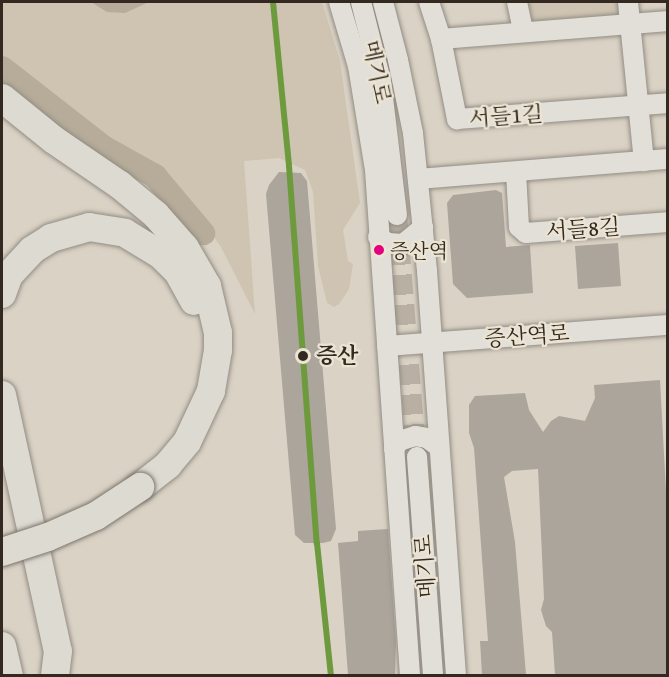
<!DOCTYPE html>
<meta charset="utf-8">
<style>
body{margin:0}
#map{position:relative;width:669px;height:677px;overflow:hidden;background:#dad2c4;font-family:"Gentium Book Plus","Noto Serif KR",serif}
div>[style]{position:absolute}
.green>*{inset:0;background:#cec4b1}
.water>*{inset:0;background:#b6ac99}
.river>*{height:24px;margin:-12px;padding:0 12px;transform-origin:12px;border-radius:12px;background:#b6ac99}
.building>*{inset:0;background:#aba59b}
.minor-tunnel>*{height:20px;margin-top:-10px;transform-origin:0;background:repeating-linear-gradient(90deg,#b9b0a3 0 20px,transparent 0 30px)}
.roads{filter:drop-shadow(0 0 2px #928c84) drop-shadow(0 0 2px #928c84)}
.minor>*{height:20px;margin:-10px;padding:0 10px;transform-origin:10px;border-radius:10px;background:#e2dfd8}
.highway>*{height:28px;margin:-14px;padding:0 14px;transform-origin:14px;border-radius:14px;background:#dddad2}
.bridges{filter:drop-shadow(0 0 2px #7b756d) drop-shadow(0 0 2px #7b756d)}
.highway-bridge>*{height:28px;margin:-14px;padding:0 14px;transform-origin:14px;border-radius:14px;background:#dddad2}
.metro-1>*{height:6px;margin:-3px;padding:0 3px;transform-origin:3px;border-radius:3px;background:#6e9a3e}
.dots>*{width:16px;height:16px;translate:-50% -50%;box-sizing:border-box;border:3px solid #ece4d3;border-radius:50%}
span{translate:-50% -50%;white-space:nowrap;text-align:center;line-height:1.15;-webkit-text-stroke:4.5px #ece4d3;paint-order:stroke}
.bus-label{font-size:20px;color:#332920}
.left{translate:0 -50%;text-align:left}
.street-label{font-size:22px;color:#332920}
.stop-label{font-size:22px;color:#332920;font-weight:700}
.frame{position:absolute;inset:0;border:3px solid #332920;pointer-events:none}
</style>
<div id="map">
<div class="green">
<i style="clip-path:polygon(2px 2px,322px 2px,340px 61px,360px 203px,343px 230px,348px 261px,353px 264px,349px 289px,339px 304px,334px 307px,327px 303px,318px 266px,313px 192px,305px 170px,279px 158px,244px 161px,255px 314px,221px 247px,201px 218px,155px 167px,94px 131px,2px 59px)"></i>
<i style="clip-path:polygon(524px 2px,619px 2px,620px 9px,614px 18px,538px 25px,528px 19px)"></i>
</div>
<div class="water">
<i style="clip-path:polygon(91px 2px,149px 2px,125px 13px,107px 12px)"></i>
</div>
<div class="river">
<i style="left:2px;top:68px;width:128px;rotate:38deg"></i>
<i style="left:103px;top:147px;width:60px;rotate:29.1deg"></i>
<i style="left:155px;top:176px;width:75px;rotate:49.9deg"></i>
</div>
<div class="building">
<i style="clip-path:polygon(279px 172px,301px 173px,307px 181px,336px 529px,331px 541px,323px 543px,304px 543px,295px 535px,266px 194px,269px 185px)"></i>
<i style="clip-path:polygon(496px 190px,502px 193px,506px 247px,530px 245px,533px 293px,467px 298px,453px 284px,447px 203px,453px 195px)"></i>
<i style="clip-path:polygon(618px 243px,621px 286px,578px 289px,575px 246px)"></i>
<i style="clip-path:polygon(660px 380px,668px 528px,668px 675px,555px 675px,552px 632px,546px 626px,541px 610px,544px 599px,538px 469px,512px 471px,504px 477px,515px 542px,526px 675px,482px 675px,480px 641px,488px 641px,474px 448px,469px 433px,469px 405px,475px 396px,525px 393px,529px 410px,543px 432px,551px 421px,559px 416px,585px 421px,595px 398px,594px 385px)"></i>
<i style="clip-path:polygon(388px 529px,396px 641px,395px 675px,348px 675px,338px 543px,358px 541px,358px 531px)"></i>
</div>
<div class="minor-tunnel">
<i style="left:397px;top:215px;width:238px;rotate:85.4deg"></i>
</div>
<div class="roads">
<div class="minor">
<i style="left:339px;top:2px;width:67px;rotate:73.5deg"></i>
<i style="left:358px;top:66px;width:105px;rotate:80.7deg"></i>
<i style="left:375px;top:170px;width:507px;rotate:86.04deg"></i>
<i style="left:361px;top:2px;width:81px;rotate:75.8deg"></i>
<i style="left:381px;top:81px;width:135px;rotate:83.2deg"></i>
<i style="left:383px;top:2px;width:60px;rotate:75.5deg"></i>
<i style="left:398px;top:60px;width:75px;rotate:78.4deg"></i>
<i style="left:413px;top:133px;width:139px;rotate:84.2deg"></i>
<i style="left:427px;top:271px;width:406px;rotate:85.9deg"></i>
<i style="left:429px;top:2px;width:39px;rotate:72deg"></i>
<i style="left:441px;top:39px;width:82px;rotate:78.7deg"></i>
<i style="left:457px;top:119px;width:212px;rotate:-4.3deg"></i>
<i style="left:517px;top:2px;width:30px;rotate:78deg"></i>
<i style="left:628px;top:2px;width:160px;rotate:84.3deg"></i>
<i style="left:441px;top:39px;width:228px;rotate:-4.5deg"></i>
<i style="left:516px;top:172px;width:55px;rotate:86.9deg"></i>
<i style="left:519px;top:227px;width:9px;rotate:41deg"></i>
<i style="left:526px;top:233px;width:142px;rotate:-4.4deg"></i>
<i style="left:418px;top:179px;width:251px;rotate:-4.6deg"></i>
<i style="left:378px;top:237px;width:12px;rotate:31deg"></i>
<i style="left:388px;top:243px;width:15px;rotate:4deg"></i>
<i style="left:403px;top:244px;width:26px;rotate:-39deg"></i>
<i style="left:387px;top:346px;width:282px;rotate:-4.3deg"></i>
<i style="left:394px;top:449px;width:9px;rotate:-58deg"></i>
<i style="left:399px;top:441px;width:17px;rotate:-17deg"></i>
<i style="left:415px;top:436px;width:12px;rotate:9deg"></i>
<i style="left:427px;top:438px;width:15px;rotate:37deg"></i>
<i style="left:417px;top:457px;width:220px;rotate:85.8deg"></i>
</div>
<div class="highway">
<i style="left:2px;top:98px;width:67px;rotate:38.9deg"></i>
<i style="left:54px;top:140px;width:80px;rotate:34.3deg"></i>
<i style="left:120px;top:185px;width:47px;rotate:39.8deg"></i>
<i style="left:156px;top:215px;width:44px;rotate:48.7deg"></i>
<i style="left:185px;top:248px;width:44px;rotate:59.9deg"></i>
<i style="left:207px;top:286px;width:48px;rotate:76.8deg"></i>
<i style="left:218px;top:333px;width:17px;rotate:90deg"></i>
<i style="left:218px;top:350px;width:42px;rotate:99.7deg"></i>
<i style="left:211px;top:391px;width:56px;rotate:115.2deg"></i>
<i style="left:187px;top:442px;width:30px;rotate:130deg"></i>
<i style="left:168px;top:465px;width:36px;rotate:142deg"></i>
<i style="left:2px;top:294px;width:20px;rotate:-70deg"></i>
<i style="left:9px;top:275px;width:34px;rotate:-47deg"></i>
<i style="left:32px;top:250px;width:22px;rotate:-32deg"></i>
<i style="left:51px;top:238px;width:40px;rotate:-16deg"></i>
<i style="left:89px;top:227px;width:36px;rotate:9deg"></i>
<i style="left:125px;top:233px;width:42px;rotate:31.4deg"></i>
<i style="left:161px;top:255px;width:24px;rotate:45deg"></i>
<i style="left:178px;top:272px;width:33px;rotate:61deg"></i>
<i style="left:2px;top:395px;width:262px;rotate:77.7deg"></i>
<i style="left:58px;top:651px;width:25px;rotate:97deg"></i>
<i style="left:2px;top:646px;width:31px;rotate:77deg"></i>
</div>
</div>
<div class="bridges">
<div class="highway-bridge">
<i style="left:2px;top:552px;width:48px;rotate:-18.1deg"></i>
<i style="left:48px;top:537px;width:52px;rotate:-23.6deg"></i>
<i style="left:96px;top:516px;width:53px;rotate:-33.4deg"></i>
</div>
</div>
<div class="metro-1">
<i style="left:273px;top:2px;width:165px;rotate:84.4deg"></i>
<i style="left:289px;top:166px;width:378px;rotate:85.8deg"></i>
<i style="left:317px;top:543px;width:134px;rotate:84deg"></i>
</div>
<div class="dots">
<i style="left:379px;top:250px;background:#e5007d"></i>
<i style="left:303px;top:356px;background:#332920"></i>
</div>
<div class="bus-label">
<span class="left" style="left:390px;top:250px">증산역</span>
</div>
<div class="street-label">
<span style="left:377px;top:72px;rotate:78deg">메기로</span>
<span style="left:506px;top:116px;rotate:-4deg">서들1길</span>
<span style="left:583px;top:229px;rotate:-4deg">서들8길</span>
<span style="left:527px;top:336px;rotate:-4deg">증산역로</span>
<span style="left:425px;top:566px;rotate:-94deg">메기로</span>
</div>
<div class="stop-label">
<span class="left" style="left:316px;top:356px">증산</span>
</div>
<div class="frame"></div>
</div>
